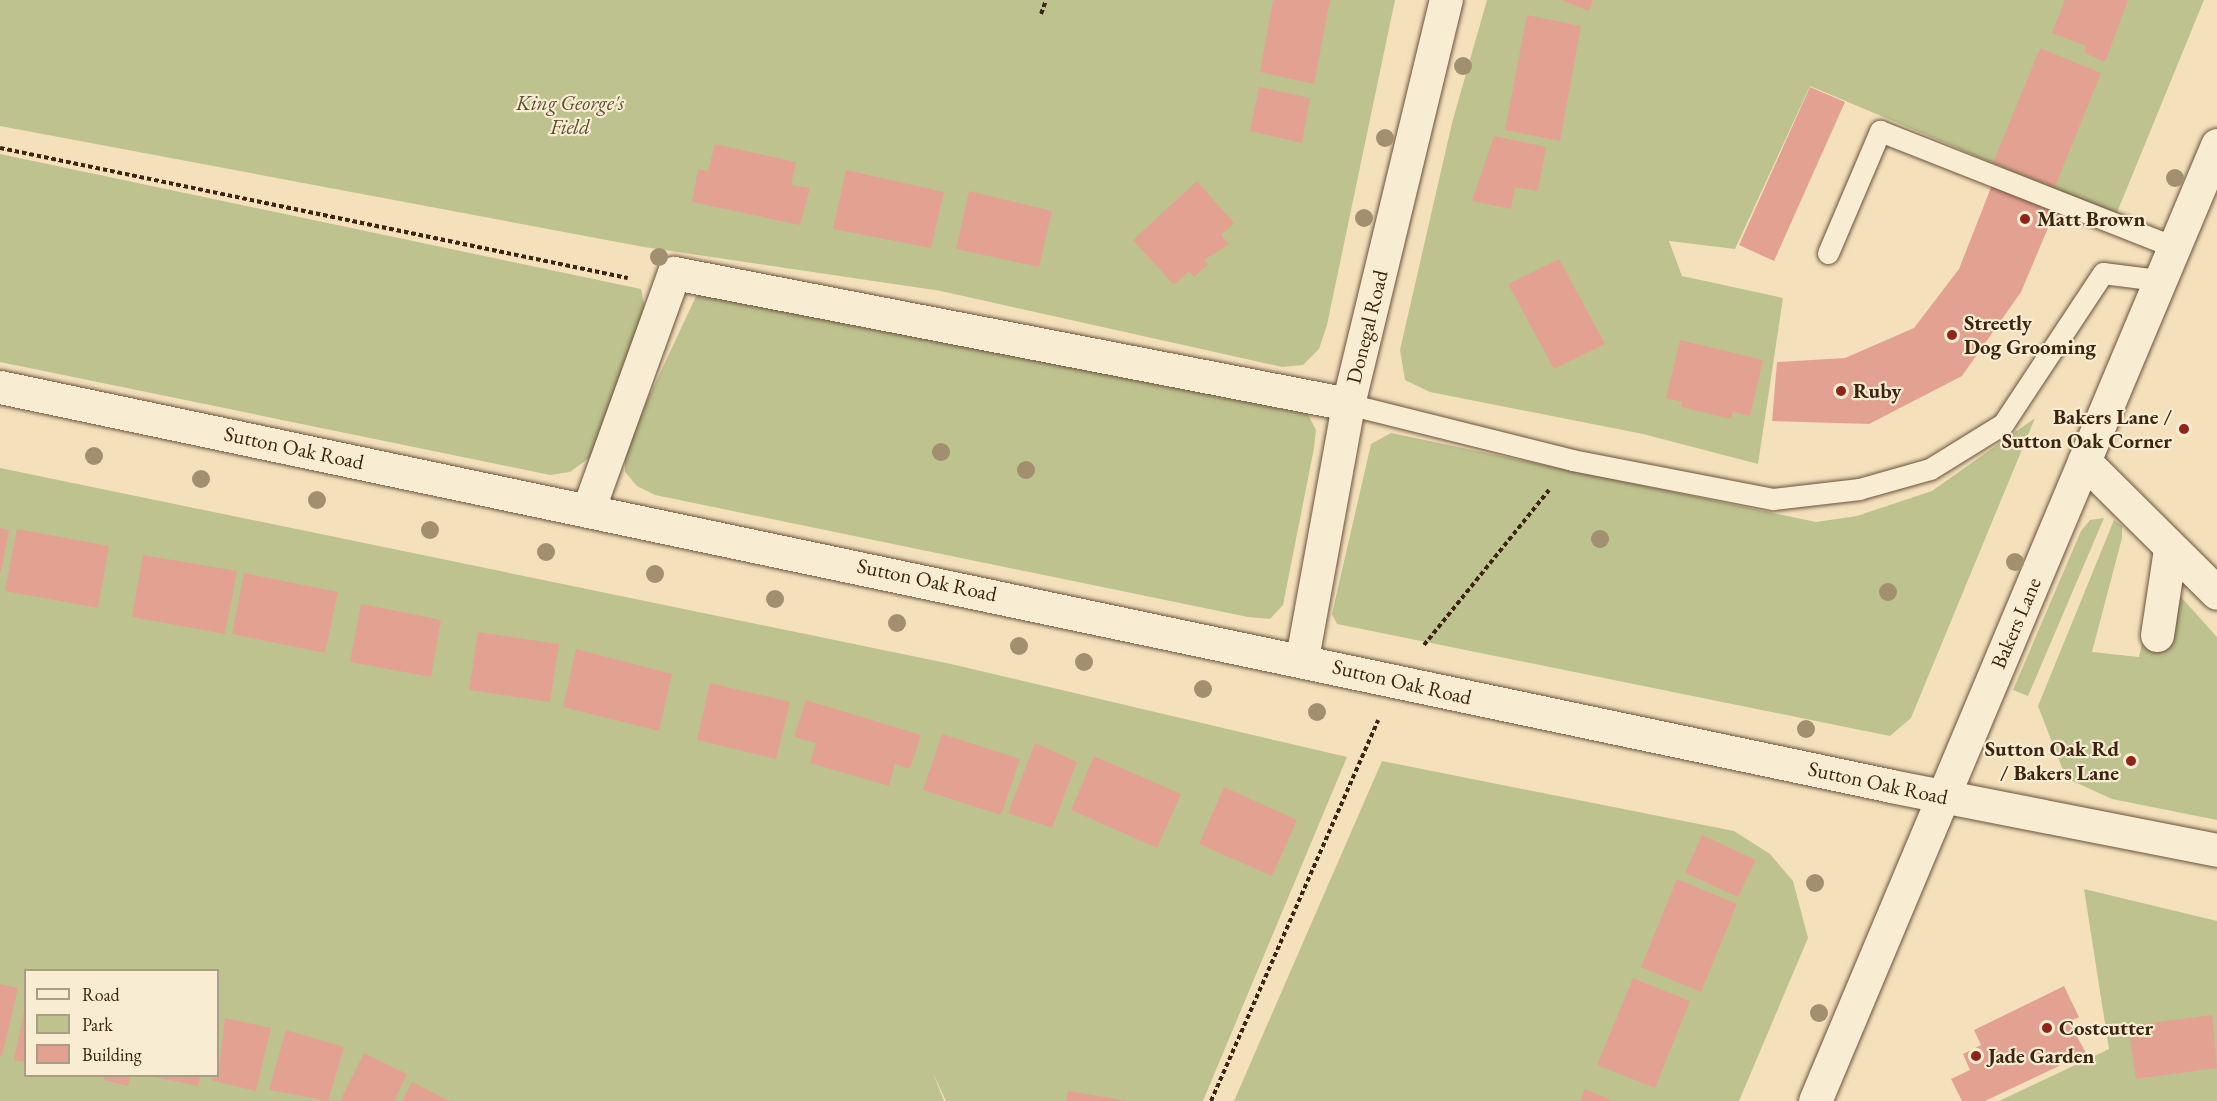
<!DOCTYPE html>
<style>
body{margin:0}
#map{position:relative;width:2217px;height:1101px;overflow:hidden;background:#f4e1bc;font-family:"EB Garamond",serif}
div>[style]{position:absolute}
.green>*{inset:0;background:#bec28f}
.building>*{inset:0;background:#e3a291}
.path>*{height:4px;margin-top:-2px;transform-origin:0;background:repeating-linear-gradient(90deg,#3d2411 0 4.5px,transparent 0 7.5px)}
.roads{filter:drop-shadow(0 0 2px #6b533c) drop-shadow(0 0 2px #6b533c)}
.lane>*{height:21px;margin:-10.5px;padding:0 10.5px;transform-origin:10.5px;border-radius:10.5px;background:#f8ecd3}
.street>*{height:33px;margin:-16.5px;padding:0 16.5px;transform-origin:16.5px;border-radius:16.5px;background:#f8ecd3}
.secondary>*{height:33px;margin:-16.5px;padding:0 16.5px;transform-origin:16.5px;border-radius:16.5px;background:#f8ecd3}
.trees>*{width:18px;height:18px;margin:-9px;border-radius:50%;background:#a18f6f}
.dots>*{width:16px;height:16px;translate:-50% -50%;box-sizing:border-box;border:3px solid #f8ecd3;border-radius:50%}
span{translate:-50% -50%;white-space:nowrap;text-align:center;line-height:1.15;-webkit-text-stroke:4.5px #f8ecd3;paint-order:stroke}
.park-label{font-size:21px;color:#5d4c30;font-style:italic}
.poi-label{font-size:21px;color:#3d2411;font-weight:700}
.left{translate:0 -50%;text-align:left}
.right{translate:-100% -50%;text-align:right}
.street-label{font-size:21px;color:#3d2411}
.legend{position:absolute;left:24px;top:969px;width:195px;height:108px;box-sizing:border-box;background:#f8ecd3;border:2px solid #ad9c85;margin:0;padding:8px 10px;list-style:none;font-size:18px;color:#3d2411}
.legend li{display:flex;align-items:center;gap:12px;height:30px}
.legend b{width:30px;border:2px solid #ad9c85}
</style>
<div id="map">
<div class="green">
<i style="clip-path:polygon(0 0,1395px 0,1327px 325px,1319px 349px,1303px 365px,1282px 367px,941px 291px,644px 247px,0 126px)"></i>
<i style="clip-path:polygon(1487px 0,2204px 0,2116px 215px,1810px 86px,1735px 249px,1669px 241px,1682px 276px,1783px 298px,1758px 464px,1643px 434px,1430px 392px,1405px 380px,1400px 350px,1452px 123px)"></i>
<i style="clip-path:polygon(0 154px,641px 289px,647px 319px,593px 455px,570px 472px,550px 475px,0 362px)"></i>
<i style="clip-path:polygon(699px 290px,1308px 414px,1316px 430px,1314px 448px,1283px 605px,1270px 619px,1248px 617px,655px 495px,637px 486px,625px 472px,625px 448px)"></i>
<i style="clip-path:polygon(2035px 418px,1911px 718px,1890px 736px,1337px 624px,1332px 614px,1371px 444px,1391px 433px,1816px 522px,1857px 516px,1932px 491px)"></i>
<i style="clip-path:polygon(evenodd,0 468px,951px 664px,1347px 757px,1203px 1101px,946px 1101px,933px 1073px,944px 1101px,0 1101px,0 468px,26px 970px,218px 970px,218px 1076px,26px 1076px,26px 970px)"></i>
<i style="clip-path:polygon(2104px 518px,2028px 696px,2013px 690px,2081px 531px,2090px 520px)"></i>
<i style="clip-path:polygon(2114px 520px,2122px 526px,2122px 538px,2092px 652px,2139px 657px,2149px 612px,2171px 597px,2181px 597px,2217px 637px,2217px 820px,2112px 799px,2066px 778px,2038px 706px)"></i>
<i style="clip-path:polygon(1382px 761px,1734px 831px,1770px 854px,1793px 881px,1808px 938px,1739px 1101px,1234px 1101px)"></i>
<i style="clip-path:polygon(2084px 889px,2217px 921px,2217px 1101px,1999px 1101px,2109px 1049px)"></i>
</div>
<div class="building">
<i style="clip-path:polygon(1273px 0,1330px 0,1314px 84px,1260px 72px)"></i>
<i style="clip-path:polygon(1561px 0,1593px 0,1589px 11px)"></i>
<i style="clip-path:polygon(2065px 0,2128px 0,2105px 62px,2084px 53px,2086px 46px,2052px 33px)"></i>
<i style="clip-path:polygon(1527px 15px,1581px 26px,1560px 141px,1505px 130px)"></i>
<i style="clip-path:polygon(2040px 48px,2101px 73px,2055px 187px,1993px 163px)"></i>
<i style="clip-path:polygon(1259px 87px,1310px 98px,1302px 143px,1250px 131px)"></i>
<i style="clip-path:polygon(1810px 87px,1845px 102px,1774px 261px,1739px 245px)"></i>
<i style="clip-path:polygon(1494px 136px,1546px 147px,1538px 191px,1515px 187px,1511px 209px,1472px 201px)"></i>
<i style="clip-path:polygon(715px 144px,796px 162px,791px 185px,810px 188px,800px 225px,692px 202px,698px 169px,708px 171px)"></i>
<i style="clip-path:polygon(846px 170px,944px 192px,931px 248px,833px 229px)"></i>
<i style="clip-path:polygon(1197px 181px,1234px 223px,1221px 235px,1229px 244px,1204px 260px,1208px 264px,1194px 277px,1189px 271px,1174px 285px,1133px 240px)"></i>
<i style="clip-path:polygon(1992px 185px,2056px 209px,2021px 292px,1962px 376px,1869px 424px,1772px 421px,1777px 362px,1845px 358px,1914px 328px,1959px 269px)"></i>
<i style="clip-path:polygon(969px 191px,1052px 211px,1039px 267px,956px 249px)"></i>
<i style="clip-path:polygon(1559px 259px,1605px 344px,1554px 369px,1508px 284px)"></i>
<i style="clip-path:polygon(1680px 340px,1763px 360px,1750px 416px,1733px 412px,1731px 419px,1681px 407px,1682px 402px,1666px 398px)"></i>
<i style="clip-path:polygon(0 528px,9px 530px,1px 572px,0 572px)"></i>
<i style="clip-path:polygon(17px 529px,109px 546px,98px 608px,5px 591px)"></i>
<i style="clip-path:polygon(143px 555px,237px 571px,225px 634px,132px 617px)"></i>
<i style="clip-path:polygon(244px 573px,338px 592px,325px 653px,232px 634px)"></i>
<i style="clip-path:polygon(361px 604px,441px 620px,431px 677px,350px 662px)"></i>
<i style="clip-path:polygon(478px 632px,559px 644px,550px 702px,469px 690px)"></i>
<i style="clip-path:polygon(576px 649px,672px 674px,659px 731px,563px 707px)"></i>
<i style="clip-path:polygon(710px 683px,790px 702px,776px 759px,697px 740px)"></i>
<i style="clip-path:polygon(806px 700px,921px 735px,910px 769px,895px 764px,889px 786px,810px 763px,816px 743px,794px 737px)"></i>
<i style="clip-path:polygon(942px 734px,1020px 759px,1001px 815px,923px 790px)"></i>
<i style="clip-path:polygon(1035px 743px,1077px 762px,1052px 828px,1008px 813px)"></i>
<i style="clip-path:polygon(1094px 756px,1181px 794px,1157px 848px,1071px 810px)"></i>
<i style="clip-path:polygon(1224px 787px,1297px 820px,1272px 876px,1199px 844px)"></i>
<i style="clip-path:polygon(1702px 835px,1756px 860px,1738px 897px,1685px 873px)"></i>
<i style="clip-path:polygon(1677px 879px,1737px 904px,1701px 992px,1641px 967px)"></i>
<i style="clip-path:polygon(1633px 978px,1690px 1001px,1655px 1088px,1597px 1065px)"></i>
<i style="clip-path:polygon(0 984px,18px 988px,2px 1056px,0 1055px)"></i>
<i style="clip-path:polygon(2064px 986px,2079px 1017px,2069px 1022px,2086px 1053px,1985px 1101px,1962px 1101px,1951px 1079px,1970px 1070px,1963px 1054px,1981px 1045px,1974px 1030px)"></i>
<i style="clip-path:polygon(24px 1011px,26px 1011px,26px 1062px,14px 1060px)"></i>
<i style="clip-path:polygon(2212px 1015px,2217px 1068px,2136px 1079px,2128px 1026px)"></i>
<i style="clip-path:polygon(225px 1018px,271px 1028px,256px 1091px,210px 1080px,218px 1076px)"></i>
<i style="clip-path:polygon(286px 1030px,344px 1047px,328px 1101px,269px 1090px)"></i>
<i style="clip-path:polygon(364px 1053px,407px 1074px,394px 1101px,340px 1101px)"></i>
<i style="clip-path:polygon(105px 1076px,130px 1076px,128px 1086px,104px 1080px)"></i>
<i style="clip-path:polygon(150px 1076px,200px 1076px,198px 1086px)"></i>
<i style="clip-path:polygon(412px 1082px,450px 1101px,402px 1101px)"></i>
<i style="clip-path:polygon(1585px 1089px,1613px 1101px,1580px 1101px)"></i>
<i style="clip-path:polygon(1068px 1091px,1123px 1100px,1123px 1101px,1066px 1101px)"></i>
</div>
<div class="path">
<i style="left:1041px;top:14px;width:15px;rotate:-70deg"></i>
<i style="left:0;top:148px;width:641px;rotate:11.7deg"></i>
<i style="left:1424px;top:645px;width:199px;rotate:-51.1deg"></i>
<i style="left:1211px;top:1101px;width:416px;rotate:-66.3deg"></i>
</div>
<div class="roads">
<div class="lane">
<i style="left:1828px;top:253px;width:133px;rotate:-66.9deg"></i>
<i style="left:1880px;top:131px;width:317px;rotate:21.5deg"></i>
<i style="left:1348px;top:404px;width:231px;rotate:14deg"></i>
<i style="left:1572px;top:460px;width:205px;rotate:11deg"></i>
<i style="left:1773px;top:499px;width:87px;rotate:-6.6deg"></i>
<i style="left:1859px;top:489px;width:74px;rotate:-15.7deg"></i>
<i style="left:1930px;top:469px;width:86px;rotate:-31.7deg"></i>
<i style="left:2003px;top:424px;width:181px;rotate:-56.5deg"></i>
<i style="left:2103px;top:273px;width:55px;rotate:7.3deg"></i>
</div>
<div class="street">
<i style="left:2084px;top:461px;width:187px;rotate:44.8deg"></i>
<i style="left:588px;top:510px;width:252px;rotate:-70.1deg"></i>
<i style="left:674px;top:273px;width:687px;rotate:11deg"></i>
<i style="left:2157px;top:635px;width:87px;rotate:-81.4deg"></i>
<i style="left:1302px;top:658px;width:258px;rotate:-79.7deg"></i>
<i style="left:1348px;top:404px;width:416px;rotate:-76.4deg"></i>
</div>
<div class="secondary">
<i style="left:0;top:387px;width:1933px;rotate:11.91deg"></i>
<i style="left:1891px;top:786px;width:332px;rotate:11.1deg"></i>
<i style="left:1815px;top:1101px;width:1037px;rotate:-67.19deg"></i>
</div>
</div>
<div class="trees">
<i style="left:1463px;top:66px"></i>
<i style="left:1385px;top:138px"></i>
<i style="left:2175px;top:178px"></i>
<i style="left:1364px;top:218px"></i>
<i style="left:659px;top:257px"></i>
<i style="left:941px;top:452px"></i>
<i style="left:94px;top:456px"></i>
<i style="left:1026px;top:470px"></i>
<i style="left:201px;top:479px"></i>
<i style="left:317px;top:500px"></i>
<i style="left:430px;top:530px"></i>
<i style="left:1600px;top:539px"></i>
<i style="left:546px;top:552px"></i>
<i style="left:2015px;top:562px"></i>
<i style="left:655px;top:574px"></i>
<i style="left:1888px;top:592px"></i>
<i style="left:775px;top:599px"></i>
<i style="left:897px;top:623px"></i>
<i style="left:1019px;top:646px"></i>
<i style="left:1084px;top:662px"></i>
<i style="left:1203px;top:689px"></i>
<i style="left:1317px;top:712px"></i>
<i style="left:1806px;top:729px"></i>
<i style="left:1815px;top:883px"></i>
<i style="left:1819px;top:1013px"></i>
</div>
<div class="dots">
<i style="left:2025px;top:219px;background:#8f2418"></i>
<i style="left:1952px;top:335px;background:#8f2418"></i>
<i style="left:1841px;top:391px;background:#8f2418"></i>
<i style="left:2184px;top:429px;background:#8f2418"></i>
<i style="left:2131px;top:761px;background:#8f2418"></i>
<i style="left:2047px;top:1028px;background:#8f2418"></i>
<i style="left:1976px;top:1056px;background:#8f2418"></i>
</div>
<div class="park-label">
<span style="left:570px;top:115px">King George's<br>Field</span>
</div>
<div class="poi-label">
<span class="left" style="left:2037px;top:219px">Matt Brown</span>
<span class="left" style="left:1964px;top:335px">Streetly<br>Dog Grooming</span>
<span class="left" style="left:1853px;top:391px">Ruby</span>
<span class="right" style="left:2172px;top:429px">Bakers Lane /<br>Sutton Oak Corner</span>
<span class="right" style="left:2119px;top:761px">Sutton Oak Rd<br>/ Bakers Lane</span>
<span class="left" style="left:2059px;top:1028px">Costcutter</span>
<span class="left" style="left:1988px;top:1056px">Jade Garden</span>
</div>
<div class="street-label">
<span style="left:1367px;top:327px;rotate:-76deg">Donegal Road</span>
<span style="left:294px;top:448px;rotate:12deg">Sutton Oak Road</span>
<span style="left:927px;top:580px;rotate:12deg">Sutton Oak Road</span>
<span style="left:2016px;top:623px;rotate:-67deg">Bakers Lane</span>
<span style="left:1402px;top:682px;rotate:13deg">Sutton Oak Road</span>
<span style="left:1878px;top:783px;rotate:12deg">Sutton Oak Road</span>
</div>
<ul class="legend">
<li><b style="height:8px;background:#f8ecd3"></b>Road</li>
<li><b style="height:16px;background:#bec28f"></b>Park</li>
<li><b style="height:16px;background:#e3a291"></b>Building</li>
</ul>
</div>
